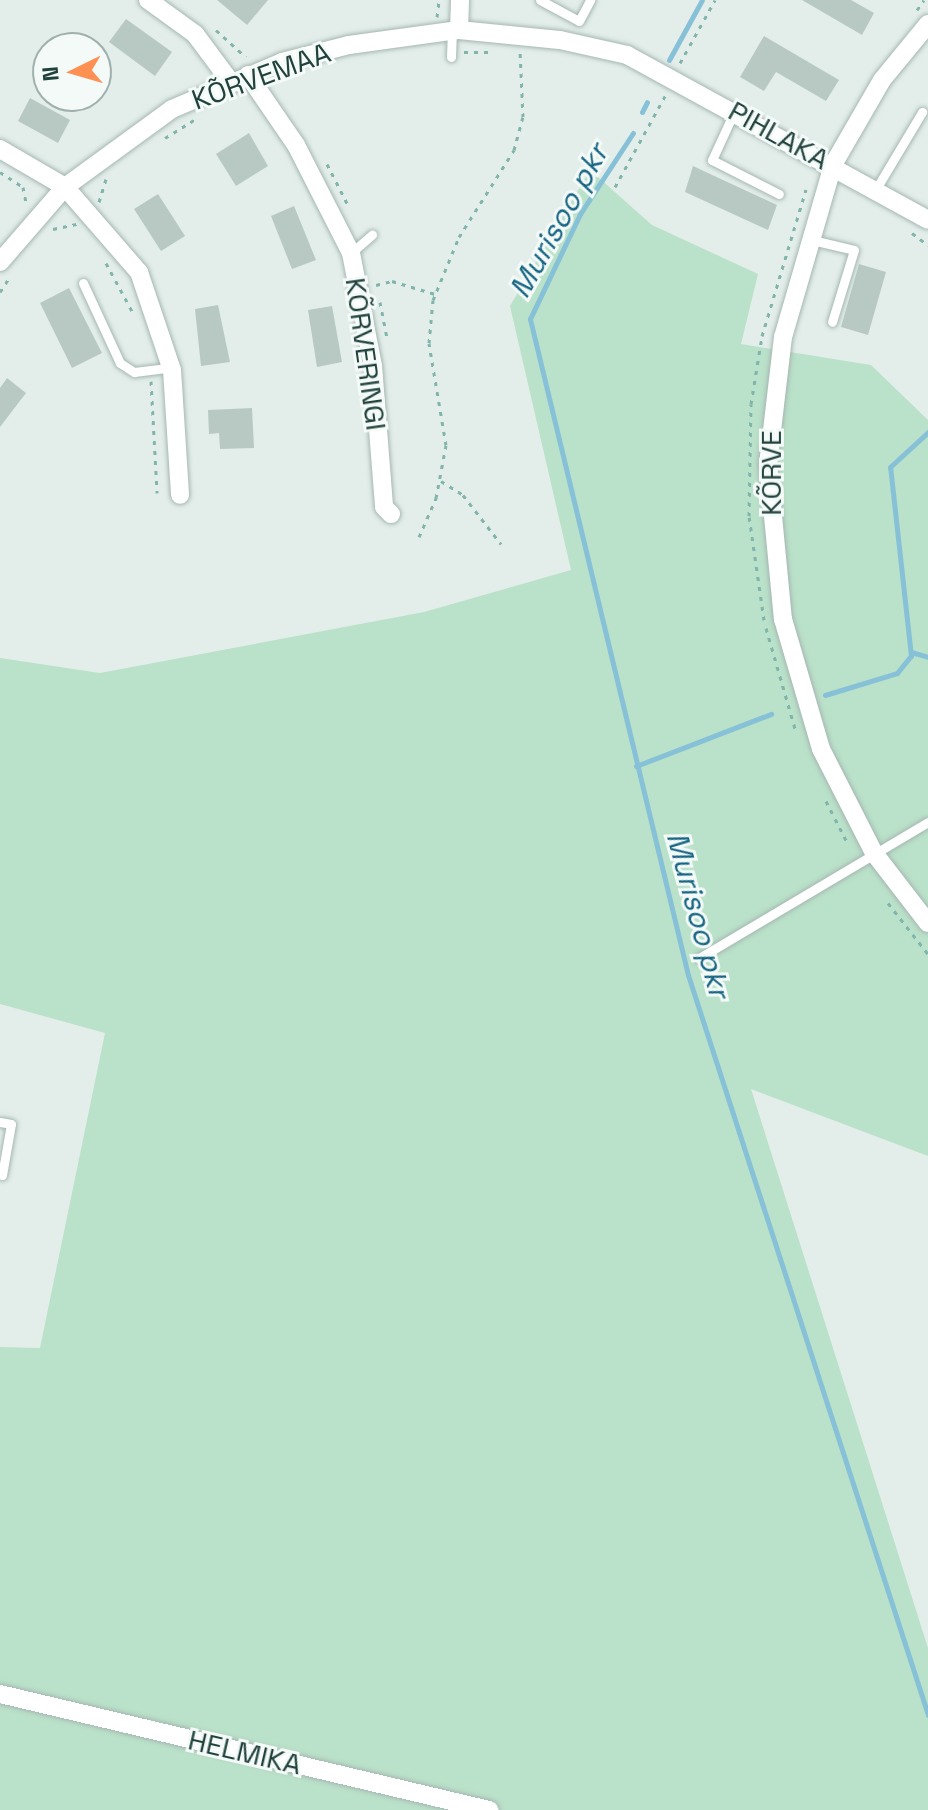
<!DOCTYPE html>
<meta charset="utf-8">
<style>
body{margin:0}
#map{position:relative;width:928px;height:1810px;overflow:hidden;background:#e3eeea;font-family:"Space Grotesk",sans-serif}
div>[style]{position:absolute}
.green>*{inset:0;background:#bae1c9}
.stream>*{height:5px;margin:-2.5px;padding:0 2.5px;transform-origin:2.5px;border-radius:2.5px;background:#87c1d7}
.building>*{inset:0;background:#b8c9c4}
.path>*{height:3px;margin-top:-1.5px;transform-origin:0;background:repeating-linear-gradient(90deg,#81b4aa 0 4px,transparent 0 10px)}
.roads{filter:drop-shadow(0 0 2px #a5b7b2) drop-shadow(0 0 2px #a5b7b2)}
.lane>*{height:9px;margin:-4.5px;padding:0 4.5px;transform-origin:4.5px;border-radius:4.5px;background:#fff}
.street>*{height:18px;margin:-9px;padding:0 9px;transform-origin:9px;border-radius:9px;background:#fff}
span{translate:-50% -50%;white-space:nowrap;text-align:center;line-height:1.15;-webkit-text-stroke:6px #f4faf8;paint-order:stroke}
.street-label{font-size:28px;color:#21413c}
.water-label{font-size:30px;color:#156483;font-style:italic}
.north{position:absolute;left:32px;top:32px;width:80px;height:80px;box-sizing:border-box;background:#f4faf8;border:2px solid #a0b0ad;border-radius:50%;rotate:265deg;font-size:22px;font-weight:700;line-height:32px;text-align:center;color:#21413c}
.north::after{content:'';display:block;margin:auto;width:28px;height:36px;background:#fd9052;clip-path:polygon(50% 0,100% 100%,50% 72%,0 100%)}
</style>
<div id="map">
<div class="green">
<i style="clip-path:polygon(590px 170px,652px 225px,758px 274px,741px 344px,871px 365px,928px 420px,928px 1156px,751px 1089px,928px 1648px,928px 1810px,0 1810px,0 1347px,40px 1348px,105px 1033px,0 1004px,0 658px,100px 673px,424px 612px,571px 570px,510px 306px)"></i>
</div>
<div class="stream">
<i style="left:669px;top:60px;width:68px;rotate:-61.2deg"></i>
<i style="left:642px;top:112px;width:11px;rotate:-63deg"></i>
<i style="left:633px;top:133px;width:97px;rotate:123.2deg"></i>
<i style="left:580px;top:214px;width:116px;rotate:115.5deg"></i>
<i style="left:530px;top:319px;width:675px;rotate:76.46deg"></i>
<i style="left:688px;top:975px;width:778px;rotate:72.03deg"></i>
<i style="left:911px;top:652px;width:18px;rotate:16deg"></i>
<i style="left:825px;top:695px;width:75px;rotate:-17deg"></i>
<i style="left:897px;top:673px;width:22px;rotate:-51deg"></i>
<i style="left:911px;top:656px;width:190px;rotate:-96.3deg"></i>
<i style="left:890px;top:467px;width:52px;rotate:-42.6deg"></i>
<i style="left:636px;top:766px;width:145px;rotate:-21.1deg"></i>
</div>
<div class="building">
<i style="clip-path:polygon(217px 0,268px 0,247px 25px)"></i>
<i style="clip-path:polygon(802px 0,851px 0,874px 13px,862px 35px)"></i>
<i style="clip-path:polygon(126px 19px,172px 52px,155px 76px,109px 42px)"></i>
<i style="clip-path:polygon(764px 36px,839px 80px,826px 101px,776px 72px,764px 91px,740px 77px)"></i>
<i style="clip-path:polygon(30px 98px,70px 120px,58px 143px,18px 121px)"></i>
<i style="clip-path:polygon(249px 133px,268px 166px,236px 186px,216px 154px)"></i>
<i style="clip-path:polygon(693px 166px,777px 205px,768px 230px,685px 192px)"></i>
<i style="clip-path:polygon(158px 194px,185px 236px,161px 251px,134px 209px)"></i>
<i style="clip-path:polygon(294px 206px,316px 260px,292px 269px,271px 216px)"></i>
<i style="clip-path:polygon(859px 264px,886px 272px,868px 335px,841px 327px)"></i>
<i style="clip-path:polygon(69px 288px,102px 353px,72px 368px,40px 303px)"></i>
<i style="clip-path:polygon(218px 305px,230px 362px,201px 366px,195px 309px)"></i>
<i style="clip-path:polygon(332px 306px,342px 362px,317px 367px,308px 310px)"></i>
<i style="clip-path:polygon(7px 378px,26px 393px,0 427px,0 388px)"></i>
<i style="clip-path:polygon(252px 408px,254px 448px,220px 449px,219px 433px,209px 434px,208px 410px)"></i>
</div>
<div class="path">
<i style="left:917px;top:10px;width:12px;rotate:-55deg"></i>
<i style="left:437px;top:17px;width:17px;rotate:-83deg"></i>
<i style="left:216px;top:30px;width:40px;rotate:42deg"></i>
<i style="left:464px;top:52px;width:25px"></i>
<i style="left:680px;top:63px;width:72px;rotate:-60.9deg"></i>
<i style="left:165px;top:138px;width:36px;rotate:-32deg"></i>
<i style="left:327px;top:164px;width:48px;rotate:62.9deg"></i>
<i style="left:0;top:172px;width:27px;rotate:33deg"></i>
<i style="left:23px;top:187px;width:16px;rotate:79deg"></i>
<i style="left:615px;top:187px;width:104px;rotate:-61.2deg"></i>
<i style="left:99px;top:202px;width:24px;rotate:-73deg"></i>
<i style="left:53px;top:229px;width:25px;rotate:-12deg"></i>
<i style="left:912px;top:233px;width:20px;rotate:37deg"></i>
<i style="left:106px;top:263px;width:57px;rotate:61.6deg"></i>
<i style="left:376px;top:285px;width:16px;rotate:-14deg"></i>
<i style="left:392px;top:281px;width:45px;rotate:16.8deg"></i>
<i style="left:0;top:292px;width:17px;rotate:-57deg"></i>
<i style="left:380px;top:302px;width:36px;rotate:79deg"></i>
<i style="left:151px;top:381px;width:112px;rotate:86.9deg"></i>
<i style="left:441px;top:481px;width:26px;rotate:32deg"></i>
<i style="left:463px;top:495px;width:62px;rotate:52.2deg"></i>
<i style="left:419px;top:537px;width:43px;rotate:-66.4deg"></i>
<i style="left:436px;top:498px;width:54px;rotate:-79.3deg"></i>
<i style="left:446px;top:445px;width:103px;rotate:-99.5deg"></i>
<i style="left:429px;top:343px;width:43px;rotate:-84.7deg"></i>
<i style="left:433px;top:300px;width:68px;rotate:-67.6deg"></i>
<i style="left:459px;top:237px;width:103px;rotate:-57.7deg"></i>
<i style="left:514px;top:150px;width:34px;rotate:-75deg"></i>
<i style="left:523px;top:117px;width:65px;rotate:-92.6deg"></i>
<i style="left:764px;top:620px;width:105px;rotate:-98.2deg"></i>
<i style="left:749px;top:516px;width:112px;rotate:-89deg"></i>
<i style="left:751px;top:404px;width:69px;rotate:-80.8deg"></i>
<i style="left:762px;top:336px;width:153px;rotate:-73.3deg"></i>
<i style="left:766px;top:628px;width:108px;rotate:73.9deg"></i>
<i style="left:826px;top:801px;width:48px;rotate:62.9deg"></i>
<i style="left:888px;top:903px;width:65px;rotate:51.9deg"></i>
</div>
<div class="roads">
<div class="lane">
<i style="left:540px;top:0;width:44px;rotate:28.3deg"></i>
<i style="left:579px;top:21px;width:24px;rotate:-62deg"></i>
<i style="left:451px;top:57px;width:26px;rotate:-88deg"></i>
<i style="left:734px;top:112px;width:53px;rotate:114.6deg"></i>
<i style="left:712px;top:160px;width:75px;rotate:26.9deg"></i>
<i style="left:876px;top:189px;width:90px;rotate:-59.1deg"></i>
<i style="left:812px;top:240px;width:43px;rotate:13.4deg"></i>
<i style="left:854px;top:250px;width:75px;rotate:107deg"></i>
<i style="left:351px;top:253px;width:28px;rotate:-41deg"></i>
<i style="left:83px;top:283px;width:88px;rotate:65.2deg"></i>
<i style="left:120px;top:363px;width:17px;rotate:33deg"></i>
<i style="left:134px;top:372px;width:38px;rotate:-7deg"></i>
<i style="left:699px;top:958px;width:266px;rotate:-30.7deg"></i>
<i style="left:0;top:1122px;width:11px;rotate:10deg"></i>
<i style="left:11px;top:1124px;width:52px;rotate:100deg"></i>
</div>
<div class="street">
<i style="left:148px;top:0;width:58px;rotate:35.9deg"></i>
<i style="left:195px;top:34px;width:59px;rotate:53.3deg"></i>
<i style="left:928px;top:24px;width:72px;rotate:129.4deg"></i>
<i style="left:882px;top:80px;width:98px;rotate:120deg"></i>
<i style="left:833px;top:165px;width:179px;rotate:106.2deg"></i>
<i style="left:783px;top:337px;width:128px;rotate:96.7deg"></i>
<i style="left:768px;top:464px;width:156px;rotate:84.5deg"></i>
<i style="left:783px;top:619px;width:135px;rotate:73.7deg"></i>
<i style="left:821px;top:749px;width:117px;rotate:63deg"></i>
<i style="left:874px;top:853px;width:88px;rotate:52.4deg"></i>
<i style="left:459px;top:30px;width:30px;rotate:-88deg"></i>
<i style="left:248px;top:75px;width:85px;rotate:55.6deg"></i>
<i style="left:296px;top:145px;width:121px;rotate:63deg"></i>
<i style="left:351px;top:253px;width:115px;rotate:79deg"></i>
<i style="left:373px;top:366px;width:141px;rotate:85.5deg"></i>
<i style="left:384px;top:507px;width:10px;rotate:45deg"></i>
<i style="left:0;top:149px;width:75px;rotate:30.3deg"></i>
<i style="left:65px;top:187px;width:113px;rotate:49deg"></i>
<i style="left:139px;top:272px;width:103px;rotate:71.4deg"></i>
<i style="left:172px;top:370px;width:125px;rotate:86.3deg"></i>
<i style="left:0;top:262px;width:99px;rotate:-49.1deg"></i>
<i style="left:65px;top:187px;width:132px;rotate:-36.1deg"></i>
<i style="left:172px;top:109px;width:120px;rotate:-23.1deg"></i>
<i style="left:282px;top:62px;width:69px;rotate:-14.2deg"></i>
<i style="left:349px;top:45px;width:111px;rotate:-7.8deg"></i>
<i style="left:459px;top:30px;width:101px;rotate:5.7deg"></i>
<i style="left:560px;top:40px;width:69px;rotate:12.6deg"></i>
<i style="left:627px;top:55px;width:343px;rotate:28.7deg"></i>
<i style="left:0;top:1694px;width:503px;rotate:13.34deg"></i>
</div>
</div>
<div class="street-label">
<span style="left:261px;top:76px;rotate:-20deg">KÕRVEMAA</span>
<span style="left:779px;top:135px;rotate:29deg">PIHLAKA</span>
<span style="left:366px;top:354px;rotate:82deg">KÕRVERINGI</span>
<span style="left:771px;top:473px;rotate:-90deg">KÕRVE</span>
<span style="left:245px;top:1752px;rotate:13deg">HELMIKA</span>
</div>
<div class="water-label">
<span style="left:559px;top:221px;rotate:-61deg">Murisoo pkr</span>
<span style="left:698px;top:915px;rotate:75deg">Murisoo pkr</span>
</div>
<div class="north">N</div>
</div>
